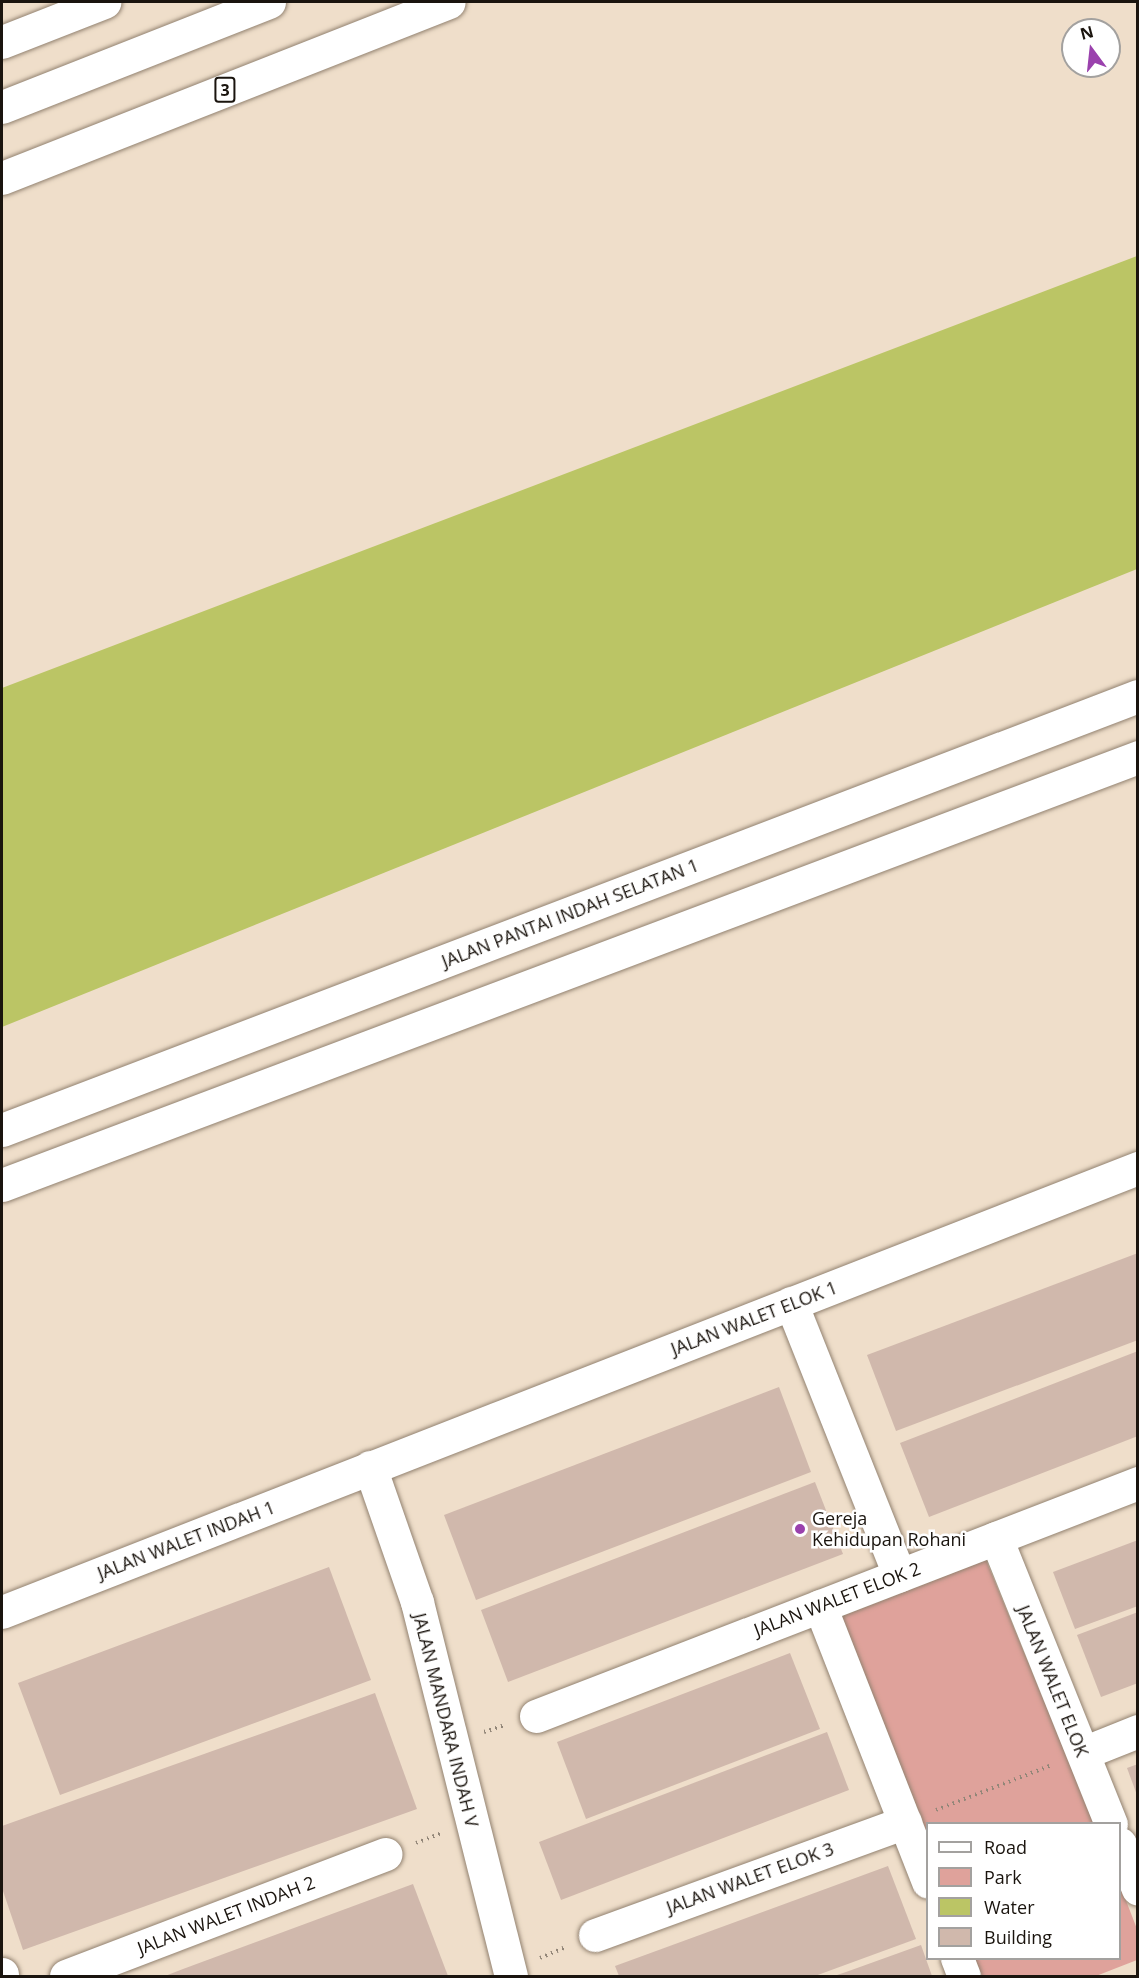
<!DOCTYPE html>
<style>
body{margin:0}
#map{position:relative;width:1139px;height:1978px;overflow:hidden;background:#efdeca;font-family:"Open Sans",sans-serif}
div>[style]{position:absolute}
.green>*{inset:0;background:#dfa29b}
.water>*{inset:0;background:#bbc565}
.building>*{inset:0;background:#d0b8ac}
.path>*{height:4px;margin-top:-2px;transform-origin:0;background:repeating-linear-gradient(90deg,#928678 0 1.5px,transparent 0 6px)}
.roads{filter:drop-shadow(0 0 2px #928270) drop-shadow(0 0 2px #928270)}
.minor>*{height:33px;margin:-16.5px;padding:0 16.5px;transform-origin:16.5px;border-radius:16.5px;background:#fff}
.highway>*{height:33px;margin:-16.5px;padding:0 16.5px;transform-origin:16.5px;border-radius:16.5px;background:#fff}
.dots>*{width:16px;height:16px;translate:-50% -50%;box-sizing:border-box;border:3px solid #fff;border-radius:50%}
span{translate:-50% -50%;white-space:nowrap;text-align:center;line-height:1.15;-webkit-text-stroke:5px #fff;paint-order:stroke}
.shield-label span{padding:2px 4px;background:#fff;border:2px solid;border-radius:4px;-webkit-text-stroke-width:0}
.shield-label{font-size:16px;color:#1a140e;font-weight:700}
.street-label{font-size:18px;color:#1a140e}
.poi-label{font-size:18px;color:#1a140e}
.left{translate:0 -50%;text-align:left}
.frame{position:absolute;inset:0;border:3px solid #1a140e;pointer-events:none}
.legend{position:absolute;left:926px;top:1822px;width:195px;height:138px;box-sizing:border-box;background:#fff;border:2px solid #a3a19f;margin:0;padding:8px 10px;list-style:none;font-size:18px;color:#1a140e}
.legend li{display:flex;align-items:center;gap:12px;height:30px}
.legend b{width:30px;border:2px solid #a3a19f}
.north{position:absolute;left:1061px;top:18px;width:60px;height:60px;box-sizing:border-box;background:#fff;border:2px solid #a3a19f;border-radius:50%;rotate:345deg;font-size:16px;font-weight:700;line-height:24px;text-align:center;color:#1a140e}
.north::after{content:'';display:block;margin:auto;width:21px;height:27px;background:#9a41ad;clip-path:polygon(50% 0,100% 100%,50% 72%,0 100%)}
</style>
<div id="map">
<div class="green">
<i style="clip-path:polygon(986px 1560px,1094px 1823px,928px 1824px,927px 1845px,840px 1617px)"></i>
<i style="clip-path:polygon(1120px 1885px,1137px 1929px,1137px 1960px,1096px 1976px,978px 1976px,971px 1959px,1120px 1958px)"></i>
</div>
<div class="water">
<i style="clip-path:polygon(1137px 256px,1137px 569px,2px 1027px,2px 688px)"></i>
</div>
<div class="building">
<i style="clip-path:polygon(1138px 1253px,1138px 1340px,896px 1431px,867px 1355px)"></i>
<i style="clip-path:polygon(1138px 1351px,1138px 1436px,929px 1517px,900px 1443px)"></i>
<i style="clip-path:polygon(779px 1387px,811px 1472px,476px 1600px,444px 1515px)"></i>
<i style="clip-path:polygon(815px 1482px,843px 1554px,508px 1682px,481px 1610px)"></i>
<i style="clip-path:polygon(1138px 1540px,1138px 1606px,1075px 1629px,1053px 1572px)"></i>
<i style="clip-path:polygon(329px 1567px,371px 1680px,60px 1795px,18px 1683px)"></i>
<i style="clip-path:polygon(1138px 1612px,1138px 1683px,1101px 1697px,1077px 1635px)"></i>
<i style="clip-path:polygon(790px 1653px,820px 1729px,586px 1819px,557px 1742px)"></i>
<i style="clip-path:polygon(375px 1693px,417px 1809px,23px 1950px,2px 1888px,2px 1826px)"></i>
<i style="clip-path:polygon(827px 1732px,849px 1790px,561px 1900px,539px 1842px)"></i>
<i style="clip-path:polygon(1138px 1764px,1138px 1795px,1137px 1795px,1127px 1768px)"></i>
<i style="clip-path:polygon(888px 1866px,916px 1939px,815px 1976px,619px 1976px,615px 1966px)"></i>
<i style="clip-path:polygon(413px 1884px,448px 1976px,165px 1976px,183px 1969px)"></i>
<i style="clip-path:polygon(921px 1945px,932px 1976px,834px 1976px,846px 1972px)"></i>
</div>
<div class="path">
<i style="left:484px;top:1732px;width:22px;rotate:-18deg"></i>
<i style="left:936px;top:1810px;width:124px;rotate:-21.2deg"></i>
<i style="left:416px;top:1843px;width:28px;rotate:-21deg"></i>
<i style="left:540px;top:1958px;width:26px;rotate:-23deg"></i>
</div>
<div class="roads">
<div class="minor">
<i style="left:2px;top:1130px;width:1216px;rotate:-20.91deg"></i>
<i style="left:2px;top:1185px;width:1214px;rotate:-20.64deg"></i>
<i style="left:791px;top:1303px;width:293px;rotate:68.3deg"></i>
<i style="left:370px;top:1467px;width:143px;rotate:70.8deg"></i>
<i style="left:417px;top:1602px;width:386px;rotate:75.9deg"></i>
<i style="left:996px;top:1538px;width:308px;rotate:68.1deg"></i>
<i style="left:820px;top:1606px;width:296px;rotate:68.6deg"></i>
<i style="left:2px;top:1612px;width:1220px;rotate:-21.35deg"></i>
<i style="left:536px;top:1716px;width:646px;rotate:-21.16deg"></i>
<i style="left:1083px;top:1753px;width:59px;rotate:-21.8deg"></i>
<i style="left:1120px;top:1844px;width:48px;rotate:68.2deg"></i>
<i style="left:595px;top:1935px;width:330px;rotate:-20deg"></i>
<i style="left:957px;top:1958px;width:19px;rotate:69deg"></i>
<i style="left:2px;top:1974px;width:2px;rotate:90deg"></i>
<i style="left:66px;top:1976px;width:342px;rotate:-20.9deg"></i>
</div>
<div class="highway">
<i style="left:2px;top:42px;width:110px;rotate:-21.4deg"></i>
<i style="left:2px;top:107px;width:287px;rotate:-21.5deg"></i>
<i style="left:2px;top:178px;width:480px;rotate:-21.5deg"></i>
</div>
</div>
<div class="dots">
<i style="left:800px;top:1529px;background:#9a41ad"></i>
</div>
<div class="shield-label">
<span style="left:225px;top:90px">3</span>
</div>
<div class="street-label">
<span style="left:570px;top:913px;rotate:-21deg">JALAN PANTAI INDAH SELATAN 1</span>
<span style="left:754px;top:1318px;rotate:-21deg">JALAN WALET ELOK 1</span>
<span style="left:186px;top:1540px;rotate:-21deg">JALAN WALET INDAH 1</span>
<span style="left:837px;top:1599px;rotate:-21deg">JALAN WALET ELOK 2</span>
<span style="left:1053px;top:1681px;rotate:68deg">JALAN WALET ELOK</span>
<span style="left:446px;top:1720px;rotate:76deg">JALAN MANDARA INDAH V</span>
<span style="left:750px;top:1878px;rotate:-20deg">JALAN WALET ELOK 3</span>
<span style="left:226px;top:1915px;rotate:-21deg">JALAN WALET INDAH 2</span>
</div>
<div class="poi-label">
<span class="left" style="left:812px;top:1529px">Gereja<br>Kehidupan Rohani</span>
</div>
<div class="frame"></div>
<ul class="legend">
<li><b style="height:8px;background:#fff"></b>Road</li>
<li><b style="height:16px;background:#dfa29b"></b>Park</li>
<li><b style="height:16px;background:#bbc565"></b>Water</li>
<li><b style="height:16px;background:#d0b8ac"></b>Building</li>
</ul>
<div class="north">N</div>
</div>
